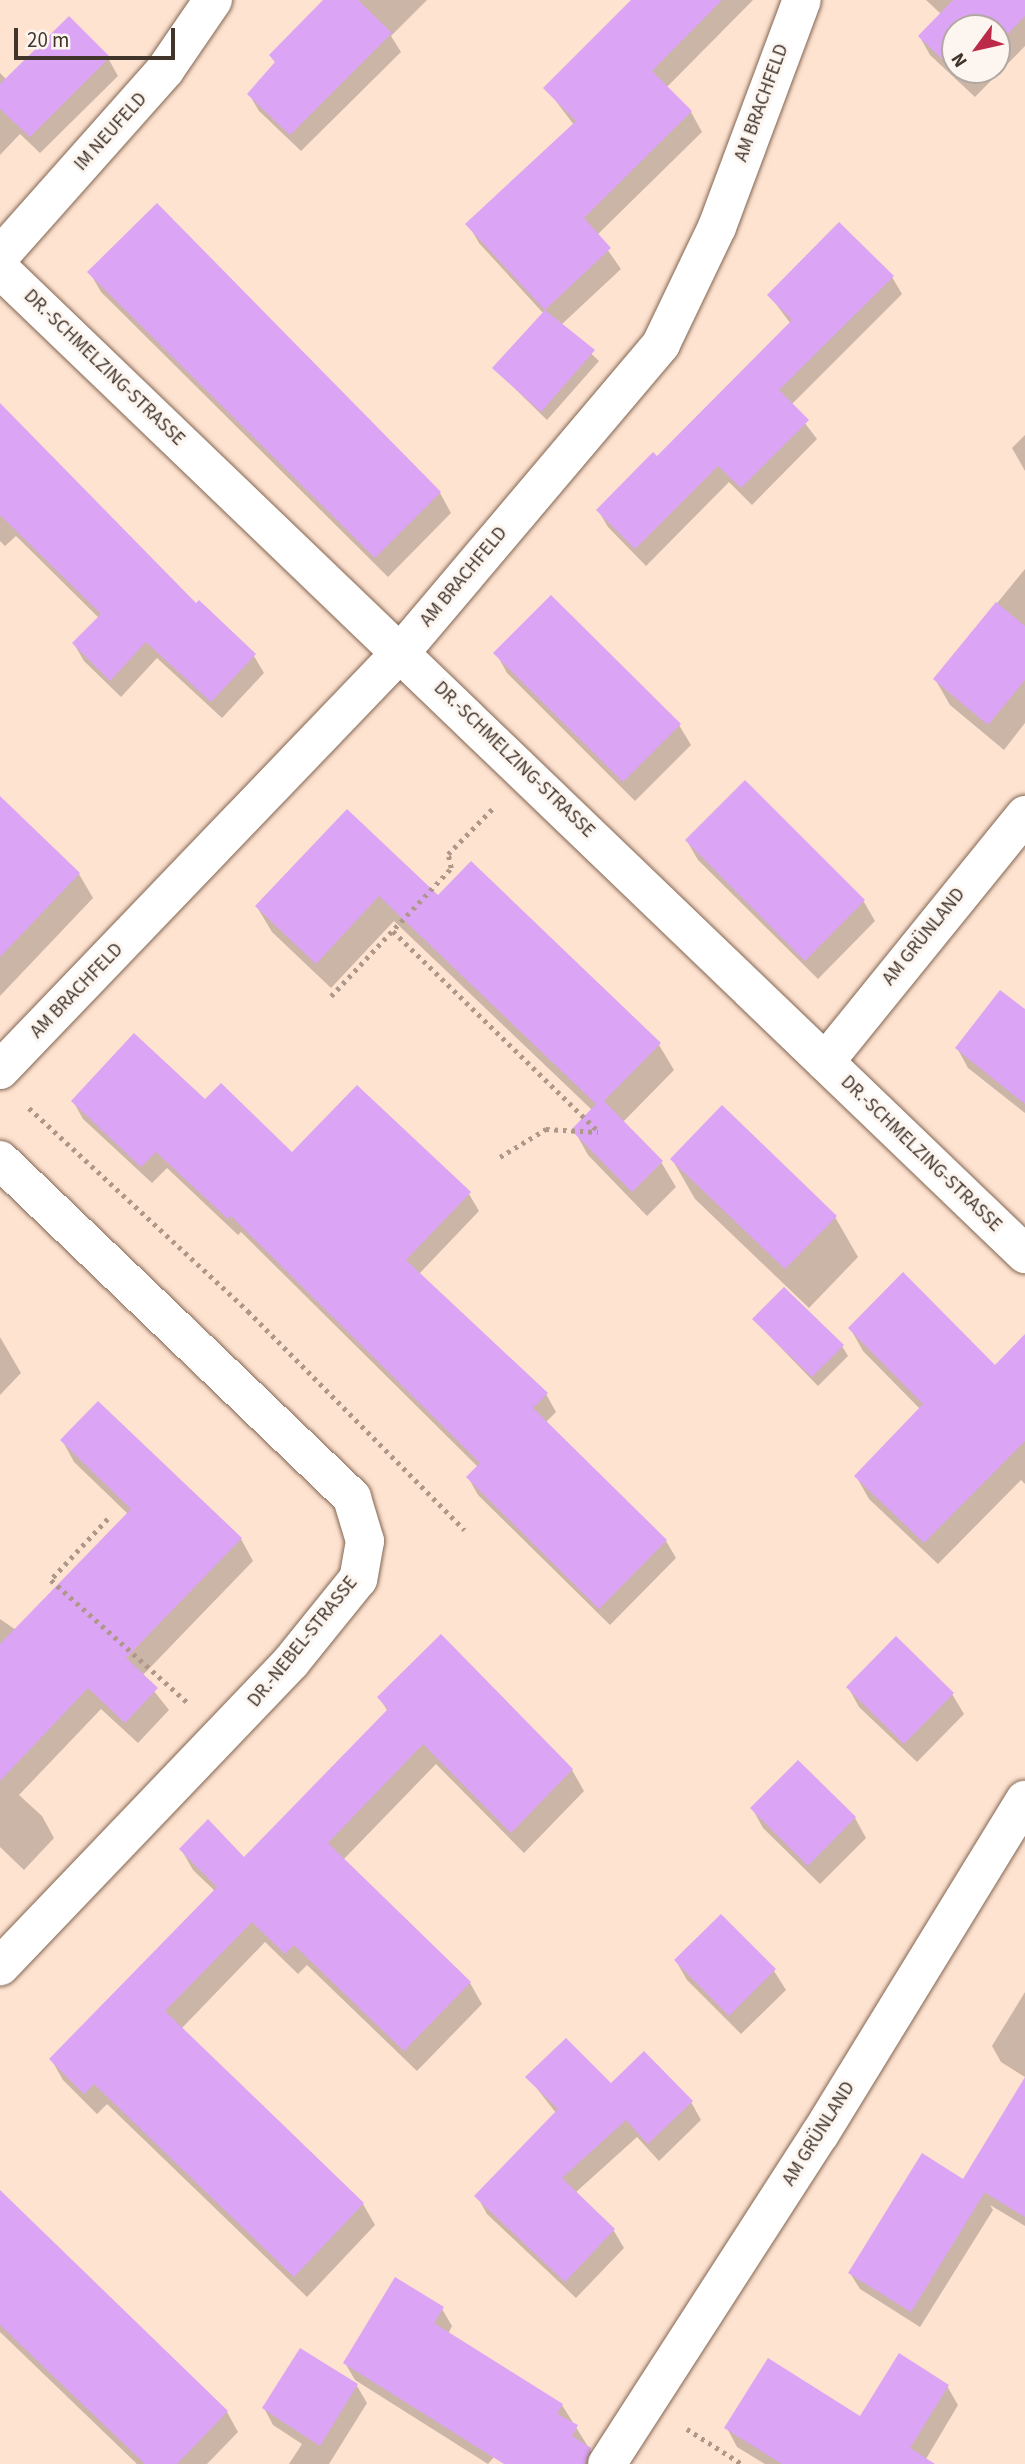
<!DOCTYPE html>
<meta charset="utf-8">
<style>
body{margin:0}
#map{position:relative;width:1025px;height:2464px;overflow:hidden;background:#fee3d1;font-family:"Source Sans 3",sans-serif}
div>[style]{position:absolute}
.shadow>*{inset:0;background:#0003}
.building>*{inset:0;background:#dba4f4}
.path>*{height:4.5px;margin-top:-2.25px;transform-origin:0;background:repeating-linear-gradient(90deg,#ad988a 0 3.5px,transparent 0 8.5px)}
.roads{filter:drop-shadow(0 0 2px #826551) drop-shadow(0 0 2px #826551)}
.street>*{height:38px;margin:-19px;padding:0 19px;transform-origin:19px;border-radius:19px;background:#fff}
span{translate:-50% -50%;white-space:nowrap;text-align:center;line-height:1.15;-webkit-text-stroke:6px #fcf5f0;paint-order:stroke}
.street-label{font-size:19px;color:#41342b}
.north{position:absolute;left:941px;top:14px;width:70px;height:70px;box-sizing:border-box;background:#fcf5f0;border:2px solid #b1a8a1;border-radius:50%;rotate:237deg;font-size:19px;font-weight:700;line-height:28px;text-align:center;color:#41342b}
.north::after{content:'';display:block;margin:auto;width:24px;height:32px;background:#bb2a49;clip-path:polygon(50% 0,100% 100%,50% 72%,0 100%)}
.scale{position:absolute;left:14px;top:28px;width:161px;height:32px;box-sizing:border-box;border:4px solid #41342b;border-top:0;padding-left:9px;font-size:21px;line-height:24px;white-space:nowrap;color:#41342b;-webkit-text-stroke:5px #fcf5f0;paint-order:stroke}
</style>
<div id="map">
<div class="shadow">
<i style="clip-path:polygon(326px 0,427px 0,391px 36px,401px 52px,301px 151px,259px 111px,249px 94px,276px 64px,271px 55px)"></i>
<i style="clip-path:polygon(633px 0,753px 0,666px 88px,691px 112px,702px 132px,597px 235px,621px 269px,561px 325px,599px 361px,547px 420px,494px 368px,544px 314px,479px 243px,468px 224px,574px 125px,546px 88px)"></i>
<i style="clip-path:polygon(evenodd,926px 0,1025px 0,1025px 46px,975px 97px,930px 55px,920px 37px,941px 14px,926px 0,955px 28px,997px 28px,997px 70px,955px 70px,955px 28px)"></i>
<i style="clip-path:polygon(108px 58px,118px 76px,40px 153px,20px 134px,0 155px,0 73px,7px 80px)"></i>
<i style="clip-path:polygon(90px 273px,440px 493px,451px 513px,388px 577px,101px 292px)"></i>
<i style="clip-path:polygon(892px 277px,902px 294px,791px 405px,817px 439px,752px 505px,729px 482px,646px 566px,608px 527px,598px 510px,657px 458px,791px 324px,769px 295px)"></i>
<i style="clip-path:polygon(0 408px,196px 606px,254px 656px,264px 673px,222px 718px,157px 658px,121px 697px,84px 661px,74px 644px,99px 618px,16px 536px,5px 546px,0 541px)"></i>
<i style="clip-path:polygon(1025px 435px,1025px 471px,1012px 448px)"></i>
<i style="clip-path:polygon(1025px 569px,1025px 723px,1004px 750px,950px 705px,935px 679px)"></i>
<i style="clip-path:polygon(496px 653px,679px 725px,691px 745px,635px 801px,507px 673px)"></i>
<i style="clip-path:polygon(745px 782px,864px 902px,875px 921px,818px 979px,698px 860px,687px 841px)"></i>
<i style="clip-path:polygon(0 799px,79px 874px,93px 898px,0 996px)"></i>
<i style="clip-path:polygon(347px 811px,438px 897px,659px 1045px,674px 1070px,623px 1122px,661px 1162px,676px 1187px,647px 1216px,588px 1155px,574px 1130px,592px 1110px,394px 921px,331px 988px,272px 932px,257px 907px)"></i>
<i style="clip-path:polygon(1025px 1011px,1025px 1113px,968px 1068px,957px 1048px)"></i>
<i style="clip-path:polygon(73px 1101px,205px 1102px,292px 1155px,469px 1194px,479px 1211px,419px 1274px,546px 1394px,556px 1412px,545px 1423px,666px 1541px,676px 1558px,610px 1625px,478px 1495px,468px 1477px,478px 1467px,241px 1232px,238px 1235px,167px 1168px,152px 1183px,83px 1119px)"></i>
<i style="clip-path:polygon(672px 1159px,835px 1217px,858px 1257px,809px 1308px,695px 1199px)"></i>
<i style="clip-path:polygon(754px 1320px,842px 1346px,848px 1356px,818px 1386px)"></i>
<i style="clip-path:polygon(850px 1328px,995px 1367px,1025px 1365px,1025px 1484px,1021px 1480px,938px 1564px,869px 1499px,856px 1476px,920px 1409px,863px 1351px)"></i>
<i style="clip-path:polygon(0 1337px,21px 1373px,0 1395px)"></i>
<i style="clip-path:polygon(98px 1404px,241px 1539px,253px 1561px,142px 1676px,169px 1710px,138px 1743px,101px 1709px,19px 1795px,42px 1816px,54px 1838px,24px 1870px,0 1847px,0 1619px,16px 1630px,128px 1514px,74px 1462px,62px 1440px)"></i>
<i style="clip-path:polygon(440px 1636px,572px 1770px,584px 1791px,524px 1853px,436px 1764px,343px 1860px,470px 1983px,482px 2004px,417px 2071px,307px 1965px,298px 1974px,265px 1942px,181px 2029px,363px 2204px,375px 2225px,307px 2297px,107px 2104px,97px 2114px,63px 2080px,51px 2059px,215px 1891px,193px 1870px,181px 1849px,244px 1859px,388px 1712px,379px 1697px)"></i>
<i style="clip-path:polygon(848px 1687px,952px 1694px,964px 1714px,917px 1762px,859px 1707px)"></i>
<i style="clip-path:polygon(752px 1808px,855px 1818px,866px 1838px,820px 1884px,763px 1828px)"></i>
<i style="clip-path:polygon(676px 1961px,774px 1971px,786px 1990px,741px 2034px,687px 1980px)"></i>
<i style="clip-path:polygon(1025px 1992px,1025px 2077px,1001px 2062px,992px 2046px)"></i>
<i style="clip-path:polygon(528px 2077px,691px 2102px,701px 2120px,659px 2161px,637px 2137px,575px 2193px,614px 2231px,624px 2248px,576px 2298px,487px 2214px,477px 2196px,556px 2113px)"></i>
<i style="clip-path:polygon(1025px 2080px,1025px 2226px,990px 2205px,993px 2210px,920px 2327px,860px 2289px,850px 2273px,963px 2181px)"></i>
<i style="clip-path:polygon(0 2192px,227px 2412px,238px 2432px,207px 2464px,137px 2464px,0 2332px)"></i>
<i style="clip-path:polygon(442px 2309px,452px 2326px,448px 2334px,562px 2405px,599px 2464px,522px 2464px,500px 2450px,488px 2464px,355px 2380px,345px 2363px)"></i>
<i style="clip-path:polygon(357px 2386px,367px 2403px,329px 2464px,289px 2464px,302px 2444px,273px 2425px,264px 2408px)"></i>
<i style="clip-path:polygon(947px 2386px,958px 2405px,923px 2464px,765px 2464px,737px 2447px,727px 2428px,860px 2419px)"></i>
</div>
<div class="building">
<i style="clip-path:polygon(323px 0,358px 0,392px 33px,290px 135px,247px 94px,275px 62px,269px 55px)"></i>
<i style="clip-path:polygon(631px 0,722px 0,652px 71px,692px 111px,584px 218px,611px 248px,545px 310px,465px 224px,576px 121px,543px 88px)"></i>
<i style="clip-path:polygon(953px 0,1025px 0,1025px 16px,997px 45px,997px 28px,955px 28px,955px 70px,973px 70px,963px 79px,918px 36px)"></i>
<i style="clip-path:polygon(69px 16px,110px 57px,30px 137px,0 109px,0 84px)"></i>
<i style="clip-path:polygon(157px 203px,441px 492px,375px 558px,87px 272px)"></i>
<i style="clip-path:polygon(839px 222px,894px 276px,779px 390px,809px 420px,741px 488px,718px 466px,635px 549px,596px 510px,653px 452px,657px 456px,792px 320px,767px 295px)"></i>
<i style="clip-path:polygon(545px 310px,595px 350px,541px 412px,492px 368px)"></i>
<i style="clip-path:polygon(0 403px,196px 603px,199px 600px,256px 654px,211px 702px,146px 642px,110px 681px,72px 643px,101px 614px,0 515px)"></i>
<i style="clip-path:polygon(551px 595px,681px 724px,623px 782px,493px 653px)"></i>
<i style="clip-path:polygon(996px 602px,1025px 626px,1025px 680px,988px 725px,933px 679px)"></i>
<i style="clip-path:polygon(745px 780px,865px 900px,805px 961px,685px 840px)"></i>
<i style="clip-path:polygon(0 796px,80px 873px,0 957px)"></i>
<i style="clip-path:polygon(347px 809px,438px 895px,471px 861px,661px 1043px,604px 1101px,663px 1161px,632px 1192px,571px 1130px,596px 1104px,379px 896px,316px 964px,255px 906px)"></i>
<i style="clip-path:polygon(1000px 990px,1025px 1009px,1025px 1104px,955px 1048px)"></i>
<i style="clip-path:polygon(134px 1033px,205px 1099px,221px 1083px,292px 1152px,357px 1085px,471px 1192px,406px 1260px,548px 1393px,533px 1408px,667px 1540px,599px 1609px,466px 1477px,480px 1463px,231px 1216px,228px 1219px,156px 1152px,141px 1167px,71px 1101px)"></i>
<i style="clip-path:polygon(722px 1105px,837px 1216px,785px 1269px,670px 1159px)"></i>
<i style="clip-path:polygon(903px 1272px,995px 1365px,1025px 1334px,1025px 1441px,924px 1543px,854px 1476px,923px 1404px,848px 1328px)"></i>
<i style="clip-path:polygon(784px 1287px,844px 1345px,812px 1377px,752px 1319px)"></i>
<i style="clip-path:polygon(98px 1401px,242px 1538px,126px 1658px,158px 1688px,125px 1723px,88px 1688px,0 1781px,0 1644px,131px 1509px,60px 1440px)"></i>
<i style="clip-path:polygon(441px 1634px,573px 1769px,511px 1833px,423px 1744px,328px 1843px,471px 1982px,404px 2051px,294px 1945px,285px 1954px,252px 1922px,165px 2011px,364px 2203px,294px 2277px,94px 2084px,84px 2094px,49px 2059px,217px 1887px,179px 1849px,208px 1819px,244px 1857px,388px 1709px,377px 1697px)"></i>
<i style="clip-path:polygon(896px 1636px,954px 1693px,904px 1744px,846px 1687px)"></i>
<i style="clip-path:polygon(798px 1760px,856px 1817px,808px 1866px,750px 1808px)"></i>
<i style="clip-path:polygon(721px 1914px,776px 1969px,729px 2016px,674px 1960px)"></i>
<i style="clip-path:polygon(566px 2038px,611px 2083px,644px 2051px,693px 2101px,648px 2144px,626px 2120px,562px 2178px,615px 2229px,565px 2282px,474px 2196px,558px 2109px,525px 2077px)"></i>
<i style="clip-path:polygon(1025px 2077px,1025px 2217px,971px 2184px,985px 2192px,911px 2312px,848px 2273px,922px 2153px,963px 2179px)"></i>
<i style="clip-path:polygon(0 2190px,228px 2411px,177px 2464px,145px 2464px,0 2325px)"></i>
<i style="clip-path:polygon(395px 2277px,444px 2307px,434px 2323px,563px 2404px,557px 2414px,578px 2425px,572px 2436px,591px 2448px,585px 2464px,504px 2464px,343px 2363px)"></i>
<i style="clip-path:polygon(300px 2348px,358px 2384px,320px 2446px,262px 2408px)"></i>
<i style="clip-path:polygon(899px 2353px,949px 2385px,910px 2448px,935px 2464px,782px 2464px,724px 2428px,768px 2358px,860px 2416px)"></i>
</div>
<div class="path">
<i style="left:393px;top:931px;width:288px;rotate:44.3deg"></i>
<i style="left:331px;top:996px;width:175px;rotate:-46.8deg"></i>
<i style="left:451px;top:868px;width:14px;rotate:-102deg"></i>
<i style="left:448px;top:854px;width:64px;rotate:-45.6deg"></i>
<i style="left:29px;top:1108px;width:299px;rotate:42.8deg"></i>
<i style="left:248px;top:1311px;width:308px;rotate:45.3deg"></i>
<i style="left:500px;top:1157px;width:54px;rotate:-31.3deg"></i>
<i style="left:546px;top:1129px;width:52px;rotate:3.3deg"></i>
<i style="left:108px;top:1519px;width:83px;rotate:133.1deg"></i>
<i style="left:51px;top:1580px;width:183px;rotate:41.9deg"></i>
<i style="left:687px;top:2429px;width:65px;rotate:32.5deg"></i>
</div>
<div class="roads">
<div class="street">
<i style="left:0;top:256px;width:249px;rotate:-48.4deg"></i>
<i style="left:165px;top:70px;width:85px;rotate:-55.6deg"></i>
<i style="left:0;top:269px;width:1422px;rotate:43.86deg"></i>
<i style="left:825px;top:1062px;width:318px;rotate:-51deg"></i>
<i style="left:0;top:1070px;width:579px;rotate:-46.19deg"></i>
<i style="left:401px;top:652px;width:403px;rotate:-49.8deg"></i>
<i style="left:661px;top:344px;width:130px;rotate:-64.4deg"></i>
<i style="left:717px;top:227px;width:242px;rotate:-69.5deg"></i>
<i style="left:0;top:1160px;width:488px;rotate:43.8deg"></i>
<i style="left:352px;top:1498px;width:45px;rotate:73.2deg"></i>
<i style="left:365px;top:1541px;width:39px;rotate:100deg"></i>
<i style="left:358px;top:1579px;width:107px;rotate:128.9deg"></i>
<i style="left:291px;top:1662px;width:421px;rotate:133.7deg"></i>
<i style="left:607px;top:2464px;width:393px;rotate:-57.2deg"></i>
<i style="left:820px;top:2134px;width:392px;rotate:-58.5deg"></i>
</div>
</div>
<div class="street-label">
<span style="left:762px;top:103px;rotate:-70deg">AM BRACHFELD</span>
<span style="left:111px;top:132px;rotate:-48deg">IM NEUFELD</span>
<span style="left:104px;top:368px;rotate:44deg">DR.-SCHMELZING-STRASSE</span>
<span style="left:464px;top:577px;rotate:-50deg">AM BRACHFELD</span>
<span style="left:514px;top:760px;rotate:44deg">DR.-SCHMELZING-STRASSE</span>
<span style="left:924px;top:937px;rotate:-51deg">AM GRÜNLAND</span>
<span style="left:77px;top:991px;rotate:-46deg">AM BRACHFELD</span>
<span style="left:921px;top:1154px;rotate:44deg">DR.-SCHMELZING-STRASSE</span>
<span style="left:303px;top:1642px;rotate:-51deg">DR.-NEBEL-STRASSE</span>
<span style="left:819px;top:2134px;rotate:-58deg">AM GRÜNLAND</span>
</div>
<div class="north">N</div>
<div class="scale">20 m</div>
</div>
